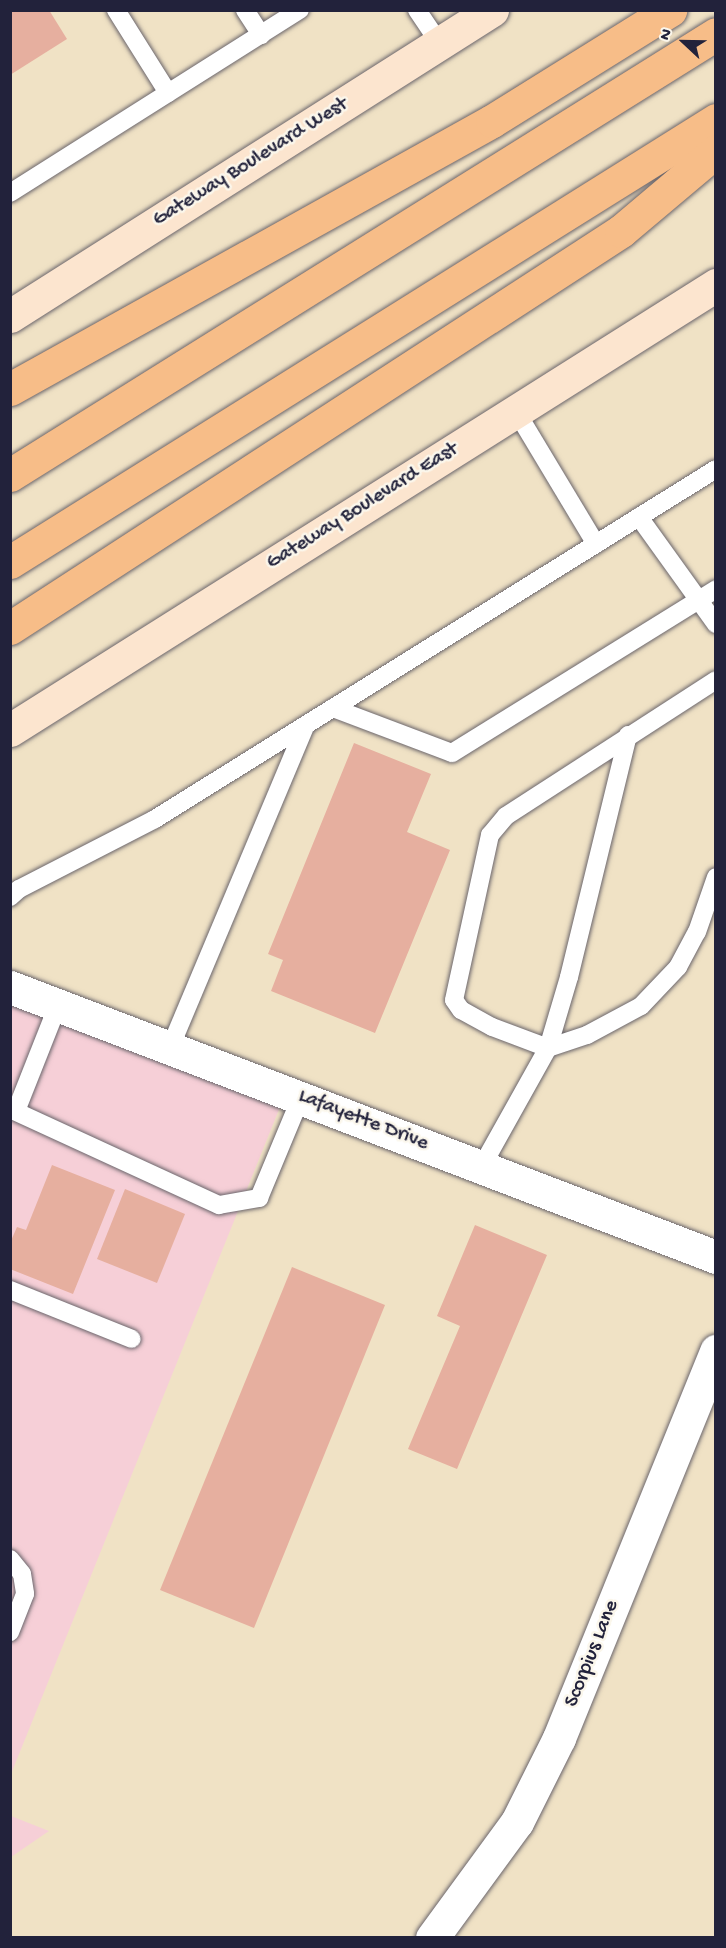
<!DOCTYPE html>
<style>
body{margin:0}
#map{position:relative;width:726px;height:1948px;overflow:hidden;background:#f0e2c5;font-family:"Gochi Hand",sans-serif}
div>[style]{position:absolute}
.built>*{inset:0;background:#f6cfd7}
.building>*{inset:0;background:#e6af9f}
.roads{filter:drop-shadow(0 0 2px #6a656b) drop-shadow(0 0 2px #6a656b)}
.service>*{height:18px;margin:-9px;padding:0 9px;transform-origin:9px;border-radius:9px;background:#fff}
.minor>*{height:33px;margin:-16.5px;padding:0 16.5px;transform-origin:16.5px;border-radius:16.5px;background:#fff}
.tertiary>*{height:33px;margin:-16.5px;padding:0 16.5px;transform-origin:16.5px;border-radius:16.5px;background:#fff}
.secondary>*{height:33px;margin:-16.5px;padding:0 16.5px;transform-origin:16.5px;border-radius:16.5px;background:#fce5cf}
.motorway>*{height:33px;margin:-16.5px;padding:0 16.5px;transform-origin:16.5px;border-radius:16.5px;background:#f7bd88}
span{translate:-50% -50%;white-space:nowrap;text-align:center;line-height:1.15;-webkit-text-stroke:5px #fbf7ec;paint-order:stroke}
.street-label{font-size:21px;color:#22223b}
.frame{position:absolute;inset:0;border:12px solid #22223b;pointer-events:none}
.north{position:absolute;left:654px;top:12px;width:60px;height:60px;-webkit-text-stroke:4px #fbf7ec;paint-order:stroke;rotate:292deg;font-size:16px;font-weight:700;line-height:24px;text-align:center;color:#22223b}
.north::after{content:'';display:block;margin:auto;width:21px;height:27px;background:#22223b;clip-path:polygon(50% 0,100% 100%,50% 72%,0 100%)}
</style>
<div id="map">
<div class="built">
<i style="clip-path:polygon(11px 1003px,282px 1102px,11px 1774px)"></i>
<i style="clip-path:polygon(11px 1816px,49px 1831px,11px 1857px)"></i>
</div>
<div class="building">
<i style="clip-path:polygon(10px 10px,49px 10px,67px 39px,10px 75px)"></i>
<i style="clip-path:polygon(354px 743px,431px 774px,407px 832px,450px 850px,375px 1033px,271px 991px,283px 960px,268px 954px)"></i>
<i style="clip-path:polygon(52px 1165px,115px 1190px,73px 1294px,10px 1269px,10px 1243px,17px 1227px,26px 1230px)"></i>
<i style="clip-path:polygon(125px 1189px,185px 1214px,157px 1283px,97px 1259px)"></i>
<i style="clip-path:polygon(475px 1225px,547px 1255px,457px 1469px,408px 1449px,460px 1326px,437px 1316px)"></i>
<i style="clip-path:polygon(292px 1267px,385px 1305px,254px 1628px,160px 1590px)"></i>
</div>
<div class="roads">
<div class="service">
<i style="left:116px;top:10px;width:98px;rotate:57.9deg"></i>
<i style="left:245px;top:10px;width:30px;rotate:57deg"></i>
<i style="left:417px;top:10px;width:41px;rotate:55.9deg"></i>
<i style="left:10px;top:193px;width:343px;rotate:-32.3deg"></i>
<i style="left:516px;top:411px;width:155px;rotate:59deg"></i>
<i style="left:639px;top:517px;width:132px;rotate:54.3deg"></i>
<i style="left:333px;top:708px;width:127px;rotate:20.7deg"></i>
<i style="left:452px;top:753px;width:311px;rotate:-31.8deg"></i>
<i style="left:10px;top:897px;width:12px;rotate:-42deg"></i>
<i style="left:19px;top:889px;width:153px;rotate:-27.2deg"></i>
<i style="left:155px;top:819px;width:661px;rotate:-31.96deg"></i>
<i style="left:170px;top:1048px;width:350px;rotate:-67.2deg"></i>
<i style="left:548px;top:1048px;width:74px;rotate:-73.5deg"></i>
<i style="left:569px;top:977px;width:249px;rotate:-76.3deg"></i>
<i style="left:548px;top:1048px;width:41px;rotate:-18.4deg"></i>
<i style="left:587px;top:1035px;width:61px;rotate:-28.2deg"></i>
<i style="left:641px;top:1006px;width:54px;rotate:-46.5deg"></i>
<i style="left:678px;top:967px;width:40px;rotate:-62deg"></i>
<i style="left:697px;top:932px;width:58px;rotate:-70.9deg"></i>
<i style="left:10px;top:1109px;width:230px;rotate:24.7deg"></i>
<i style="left:219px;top:1205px;width:41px;rotate:-9.9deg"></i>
<i style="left:259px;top:1198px;width:109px;rotate:-67.4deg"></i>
<i style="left:16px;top:1111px;width:114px;rotate:-68.4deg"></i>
<i style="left:482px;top:1166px;width:135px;rotate:-60.8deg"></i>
<i style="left:548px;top:1048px;width:60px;rotate:-159.4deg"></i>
<i style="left:492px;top:1027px;width:35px;rotate:-151deg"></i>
<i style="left:461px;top:1010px;width:12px;rotate:-125deg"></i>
<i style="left:454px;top:1000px;width:169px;rotate:-77.7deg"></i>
<i style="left:490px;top:835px;width:25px;rotate:-50deg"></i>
<i style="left:506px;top:816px;width:250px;rotate:-32.9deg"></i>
<i style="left:10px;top:1290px;width:131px;rotate:21.9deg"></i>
<i style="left:10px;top:1559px;width:19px;rotate:51deg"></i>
<i style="left:22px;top:1574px;width:20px;rotate:81deg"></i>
<i style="left:25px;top:1594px;width:41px;rotate:111.5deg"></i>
</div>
<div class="minor">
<i style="left:432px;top:1938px;width:144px;rotate:-53.8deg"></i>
<i style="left:517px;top:1822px;width:94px;rotate:-63.4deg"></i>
<i style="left:559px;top:1738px;width:418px;rotate:-67.9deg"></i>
</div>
<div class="tertiary">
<i style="left:10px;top:987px;width:756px;rotate:20.93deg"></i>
</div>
<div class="secondary">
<i style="left:10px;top:316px;width:571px;rotate:-32.41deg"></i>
<i style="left:10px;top:730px;width:835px;rotate:-32.22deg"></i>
</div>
<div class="motorway">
<i style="left:10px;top:389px;width:551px;rotate:-29.07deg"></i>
<i style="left:492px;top:121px;width:210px;rotate:-31.9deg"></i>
<i style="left:10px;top:475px;width:832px;rotate:-31.99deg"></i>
<i style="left:10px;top:562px;width:833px;rotate:-32.05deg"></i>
<i style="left:10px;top:628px;width:729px;rotate:-33.01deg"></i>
<i style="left:621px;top:231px;width:124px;rotate:-40.1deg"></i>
</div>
</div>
<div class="street-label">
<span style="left:251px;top:163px;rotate:-32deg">Gateway Boulevard West</span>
<span style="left:363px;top:507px;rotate:-32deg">Gateway Boulevard East</span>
<span style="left:363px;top:1121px;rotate:21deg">Lafayette Drive</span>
<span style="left:593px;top:1654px;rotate:-68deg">Scorpius Lane</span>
</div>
<div class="frame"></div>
<div class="north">N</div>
</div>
